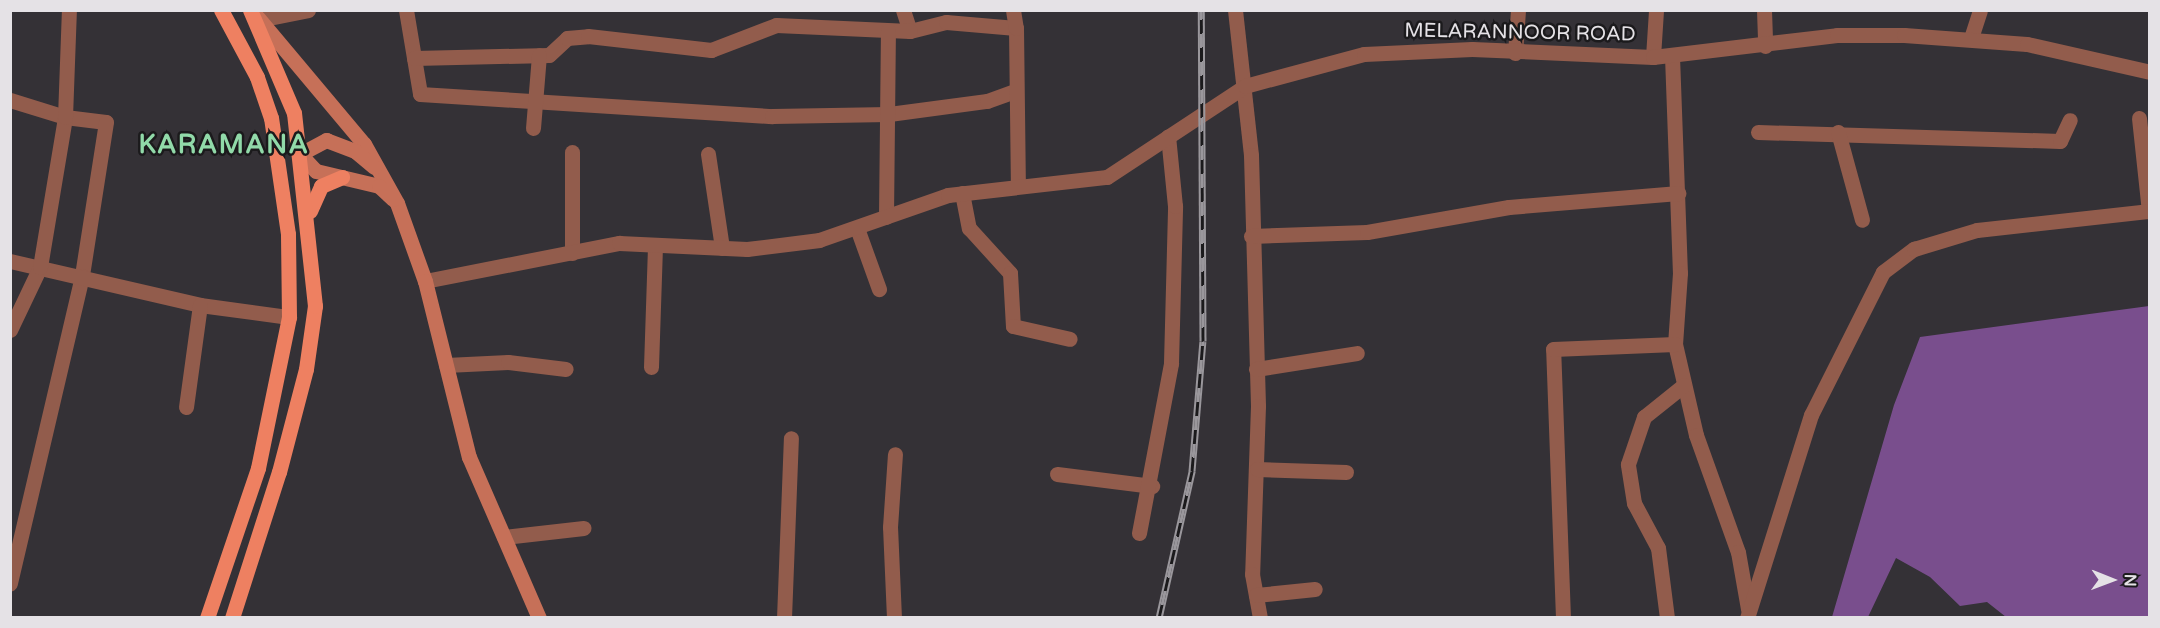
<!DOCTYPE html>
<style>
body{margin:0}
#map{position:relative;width:2160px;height:628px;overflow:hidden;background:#343136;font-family:"Varela Round",sans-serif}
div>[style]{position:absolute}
.forest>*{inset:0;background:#794e8d}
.minor>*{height:15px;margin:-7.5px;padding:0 7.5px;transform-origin:7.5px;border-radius:7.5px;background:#925c4c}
.tertiary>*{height:15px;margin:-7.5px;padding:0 7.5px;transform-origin:7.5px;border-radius:7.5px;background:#925c4c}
.secondary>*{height:15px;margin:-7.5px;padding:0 7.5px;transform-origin:7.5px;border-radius:7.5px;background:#c67058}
.primary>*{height:15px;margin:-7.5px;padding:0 7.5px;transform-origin:7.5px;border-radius:7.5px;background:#ee8061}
.rail>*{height:7px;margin-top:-3.5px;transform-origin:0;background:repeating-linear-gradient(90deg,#1b1a1c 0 14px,#9a979c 0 28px);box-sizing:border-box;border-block:2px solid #9a979c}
span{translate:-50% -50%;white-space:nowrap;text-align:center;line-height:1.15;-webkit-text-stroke:5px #1b1a1c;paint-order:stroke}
.street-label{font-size:20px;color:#e5e2e6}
.district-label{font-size:26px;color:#91daa9;font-weight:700;letter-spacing:1.5px}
.frame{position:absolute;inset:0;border:12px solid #e5e2e6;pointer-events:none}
.north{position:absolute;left:2082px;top:550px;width:60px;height:60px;-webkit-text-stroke:4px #1b1a1c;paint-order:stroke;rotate:91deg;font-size:16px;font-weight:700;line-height:24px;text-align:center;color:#e5e2e6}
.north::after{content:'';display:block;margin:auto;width:21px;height:27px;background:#e5e2e6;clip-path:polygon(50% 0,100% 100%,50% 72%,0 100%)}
</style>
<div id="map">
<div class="forest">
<i style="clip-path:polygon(2149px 306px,2149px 617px,2006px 617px,1987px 602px,1960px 606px,1930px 577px,1896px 558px,1868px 617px,1832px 617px,1894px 405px,1920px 337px)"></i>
</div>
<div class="minor">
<i style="left:406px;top:10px;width:85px;rotate:80.5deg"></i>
<i style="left:420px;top:94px;width:353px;rotate:3.6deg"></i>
<i style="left:772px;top:116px;width:117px;rotate:-1deg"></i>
<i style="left:889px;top:114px;width:99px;rotate:-7.6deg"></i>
<i style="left:987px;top:101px;width:30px;rotate:-20deg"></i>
<i style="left:903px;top:10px;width:22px;rotate:72deg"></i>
<i style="left:910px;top:31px;width:37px;rotate:-14deg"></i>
<i style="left:946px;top:22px;width:70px;rotate:4.9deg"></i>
<i style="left:1016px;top:28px;width:157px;rotate:89.3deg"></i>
<i style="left:1013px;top:10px;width:18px;rotate:81deg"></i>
<i style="left:1235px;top:10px;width:146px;rotate:83.7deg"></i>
<i style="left:1251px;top:155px;width:251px;rotate:88.4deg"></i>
<i style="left:1258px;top:406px;width:168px;rotate:92deg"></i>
<i style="left:1252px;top:574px;width:45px;rotate:79.7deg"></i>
<i style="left:1764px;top:10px;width:36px;rotate:88deg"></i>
<i style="left:259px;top:20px;width:50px;rotate:-11.5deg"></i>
<i style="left:1971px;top:38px;width:29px;rotate:-72deg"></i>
<i style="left:1515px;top:53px;width:43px;rotate:-86deg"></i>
<i style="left:1672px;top:56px;width:217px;rotate:87.9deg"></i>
<i style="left:1680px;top:273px;width:71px;rotate:94deg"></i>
<i style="left:1675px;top:344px;width:93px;rotate:77deg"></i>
<i style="left:1696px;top:435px;width:124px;rotate:70.3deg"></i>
<i style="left:1738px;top:552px;width:58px;rotate:80deg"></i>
<i style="left:1653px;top:57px;width:47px;rotate:-86.3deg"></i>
<i style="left:414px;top:58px;width:135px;rotate:-1.3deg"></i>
<i style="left:549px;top:55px;width:25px;rotate:-43deg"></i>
<i style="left:567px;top:38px;width:21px;rotate:-5deg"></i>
<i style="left:588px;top:36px;width:124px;rotate:6.5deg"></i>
<i style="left:711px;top:50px;width:70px;rotate:-21deg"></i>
<i style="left:776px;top:25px;width:134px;rotate:2.6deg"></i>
<i style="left:10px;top:100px;width:58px;rotate:17.2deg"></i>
<i style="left:65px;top:117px;width:41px;rotate:7deg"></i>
<i style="left:106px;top:122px;width:156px;rotate:98.9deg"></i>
<i style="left:82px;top:276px;width:316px;rotate:103.2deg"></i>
<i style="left:2139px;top:118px;width:94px;rotate:83.9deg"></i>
<i style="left:533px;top:128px;width:73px;rotate:-85.3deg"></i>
<i style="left:1758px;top:132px;width:302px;rotate:1.7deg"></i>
<i style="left:2060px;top:141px;width:23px;rotate:-65deg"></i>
<i style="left:1838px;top:132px;width:91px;rotate:74.7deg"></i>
<i style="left:708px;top:154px;width:95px;rotate:81.5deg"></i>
<i style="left:962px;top:193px;width:36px;rotate:79deg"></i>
<i style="left:969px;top:228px;width:61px;rotate:47.7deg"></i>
<i style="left:1010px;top:273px;width:53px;rotate:86.8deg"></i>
<i style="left:1013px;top:326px;width:58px;rotate:12.8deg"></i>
<i style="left:886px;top:217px;width:186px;rotate:-89.4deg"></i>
<i style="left:857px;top:228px;width:65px;rotate:70.2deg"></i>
<i style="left:1251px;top:236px;width:116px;rotate:-2deg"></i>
<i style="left:1367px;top:232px;width:144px;rotate:-10deg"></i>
<i style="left:1509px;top:207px;width:170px;rotate:-4.7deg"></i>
<i style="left:572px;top:253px;width:101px;rotate:-90deg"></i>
<i style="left:10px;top:261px;width:195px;rotate:13deg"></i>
<i style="left:200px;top:305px;width:90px;rotate:7.7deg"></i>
<i style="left:446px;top:365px;width:62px;rotate:-2.8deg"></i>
<i style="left:508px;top:362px;width:58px;rotate:6.9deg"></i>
<i style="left:651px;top:367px;width:122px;rotate:-88.1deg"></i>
<i style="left:1256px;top:369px;width:102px;rotate:-9deg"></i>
<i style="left:186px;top:407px;width:103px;rotate:-82.2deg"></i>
<i style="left:1257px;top:469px;width:89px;rotate:1.9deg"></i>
<i style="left:1057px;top:474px;width:96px;rotate:7.2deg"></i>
<i style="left:1139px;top:533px;width:173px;rotate:-79.3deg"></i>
<i style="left:1171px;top:363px;width:157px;rotate:-88.5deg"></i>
<i style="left:1175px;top:206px;width:70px;rotate:-95.7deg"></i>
<i style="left:504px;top:537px;width:80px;rotate:-6.5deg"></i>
<i style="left:1256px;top:595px;width:59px;rotate:-5.8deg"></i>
<i style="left:784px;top:618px;width:180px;rotate:-87.8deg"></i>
<i style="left:894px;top:618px;width:91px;rotate:-92.5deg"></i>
<i style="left:890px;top:527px;width:73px;rotate:-86.1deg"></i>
<i style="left:1563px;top:618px;width:269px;rotate:-92.1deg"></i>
<i style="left:1553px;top:349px;width:122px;rotate:-2.3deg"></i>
<i style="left:1667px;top:618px;width:71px;rotate:-97.3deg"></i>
<i style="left:1658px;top:548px;width:51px;rotate:-118.1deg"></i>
<i style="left:1634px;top:503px;width:39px;rotate:-99deg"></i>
<i style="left:1628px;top:464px;width:50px;rotate:-71.2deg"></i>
<i style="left:1644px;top:417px;width:51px;rotate:-38.7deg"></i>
</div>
<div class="tertiary">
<i style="left:425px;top:281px;width:198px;rotate:-11.1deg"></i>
<i style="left:619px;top:243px;width:128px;rotate:2.7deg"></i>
<i style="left:747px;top:249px;width:73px;rotate:-7.1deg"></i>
<i style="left:819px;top:240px;width:137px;rotate:-19.2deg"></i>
<i style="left:948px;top:195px;width:160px;rotate:-6.5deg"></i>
<i style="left:1107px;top:177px;width:165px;rotate:-33.4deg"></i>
<i style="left:1245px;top:86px;width:123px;rotate:-15.1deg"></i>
<i style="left:1364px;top:54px;width:108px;rotate:-2.7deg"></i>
<i style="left:1472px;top:49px;width:181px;rotate:2.5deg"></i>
<i style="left:1653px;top:57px;width:185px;rotate:-6.8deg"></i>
<i style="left:1837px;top:35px;width:67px"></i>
<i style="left:1904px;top:35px;width:123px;rotate:4.2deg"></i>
<i style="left:2027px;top:44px;width:126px;rotate:12.8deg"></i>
<i style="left:10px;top:330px;width:70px;rotate:-64.5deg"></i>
<i style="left:40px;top:267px;width:152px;rotate:-80.5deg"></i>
<i style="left:65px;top:117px;width:107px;rotate:-87.9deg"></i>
<i style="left:1747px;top:618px;width:213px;rotate:-72.5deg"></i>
<i style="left:1811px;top:415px;width:160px;rotate:-63.3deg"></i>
<i style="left:1883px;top:272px;width:39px;rotate:-37deg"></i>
<i style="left:1914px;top:249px;width:66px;rotate:-16.8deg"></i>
<i style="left:1977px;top:230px;width:174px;rotate:-6.3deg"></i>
</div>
<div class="secondary">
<i style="left:254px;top:13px;width:171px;rotate:50deg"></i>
<i style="left:364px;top:144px;width:68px;rotate:60.8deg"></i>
<i style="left:397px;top:203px;width:83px;rotate:70.3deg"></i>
<i style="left:425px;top:281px;width:181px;rotate:76deg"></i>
<i style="left:469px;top:457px;width:176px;rotate:66.5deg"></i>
<i style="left:300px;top:154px;width:23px;rotate:47deg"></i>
<i style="left:316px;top:171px;width:65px;rotate:13.4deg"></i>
<i style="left:379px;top:186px;width:19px;rotate:43deg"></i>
<i style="left:300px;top:154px;width:30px;rotate:-28deg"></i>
<i style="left:326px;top:140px;width:31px;rotate:21deg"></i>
<i style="left:355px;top:151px;width:25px;rotate:40deg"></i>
</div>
<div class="primary">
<i style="left:310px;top:211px;width:27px;rotate:-66deg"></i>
<i style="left:321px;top:186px;width:23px;rotate:-23deg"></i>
<i style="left:207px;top:618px;width:158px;rotate:-71.2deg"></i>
<i style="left:258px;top:468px;width:154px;rotate:-78.4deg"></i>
<i style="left:289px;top:317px;width:83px;rotate:-90.7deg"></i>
<i style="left:288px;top:234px;width:117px;rotate:-98.3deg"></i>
<i style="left:271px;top:118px;width:43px;rotate:-108.9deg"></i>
<i style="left:257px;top:77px;width:76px;rotate:-118.2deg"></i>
<i style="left:232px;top:618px;width:153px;rotate:-72.2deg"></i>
<i style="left:279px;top:472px;width:106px;rotate:-75.3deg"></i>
<i style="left:306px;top:369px;width:64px;rotate:-81.9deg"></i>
<i style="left:315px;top:306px;width:194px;rotate:-96.2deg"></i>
<i style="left:294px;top:113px;width:112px;rotate:-113.1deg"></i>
</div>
<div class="rail">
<i style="left:1159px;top:618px;width:151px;rotate:-77.3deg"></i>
<i style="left:1192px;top:471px;width:130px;rotate:-85.2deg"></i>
<i style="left:1203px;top:341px;width:331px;rotate:-90.3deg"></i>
</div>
<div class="street-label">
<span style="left:1520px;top:33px;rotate:1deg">MELARANNOOR ROAD</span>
</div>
<div class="district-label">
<span style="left:224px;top:145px">KARAMANA</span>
</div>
<div class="frame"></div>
<div class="north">N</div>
</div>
